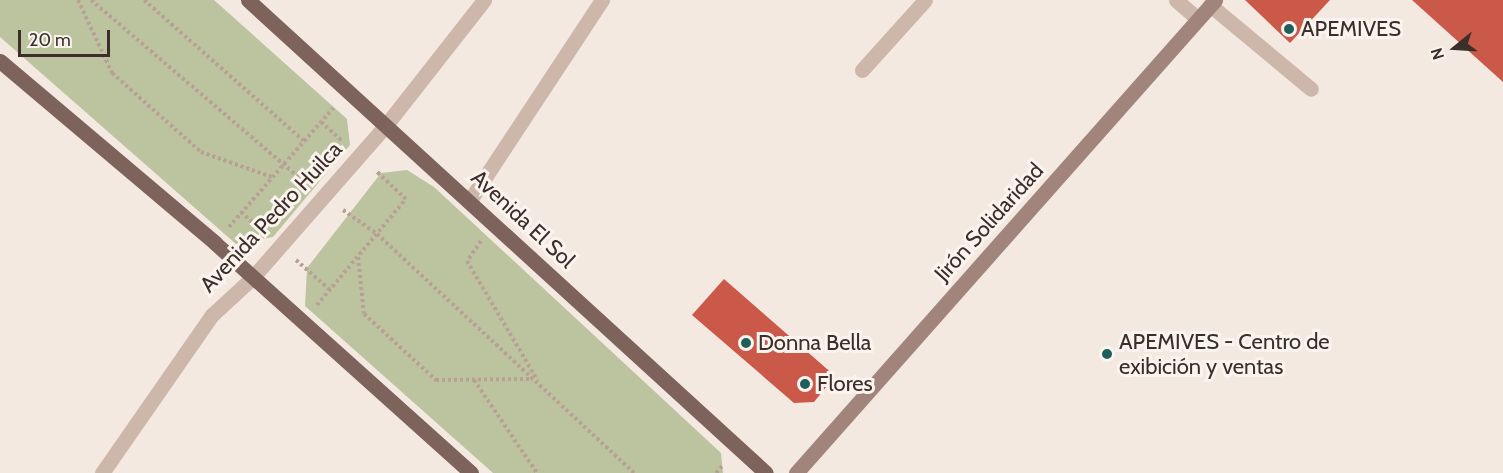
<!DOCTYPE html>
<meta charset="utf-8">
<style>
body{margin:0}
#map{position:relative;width:1503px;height:473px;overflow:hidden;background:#f4e9e0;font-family:Cabin,sans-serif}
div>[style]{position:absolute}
.green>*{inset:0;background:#bcc49f}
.building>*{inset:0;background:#ca5949}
.path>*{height:4px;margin-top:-2px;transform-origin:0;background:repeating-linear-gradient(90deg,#b9a095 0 3px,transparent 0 6px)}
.lane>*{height:15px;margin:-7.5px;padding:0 7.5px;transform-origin:7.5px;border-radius:7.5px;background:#cdb7ab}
.street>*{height:15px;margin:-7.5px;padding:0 7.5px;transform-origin:7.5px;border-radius:7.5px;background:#cdb7ab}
.secondary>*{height:15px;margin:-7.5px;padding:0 7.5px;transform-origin:7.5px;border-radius:7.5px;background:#a1857c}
.primary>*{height:15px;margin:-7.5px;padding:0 7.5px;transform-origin:7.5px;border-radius:7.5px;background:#7d635b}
.dots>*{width:16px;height:16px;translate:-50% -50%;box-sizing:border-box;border:3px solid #fbf3ed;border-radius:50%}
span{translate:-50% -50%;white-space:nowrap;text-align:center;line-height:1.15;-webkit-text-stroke:6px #fbf3ed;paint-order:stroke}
.poi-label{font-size:22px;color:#3b2e2b}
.left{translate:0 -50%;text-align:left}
.street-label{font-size:22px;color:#3b2e2b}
.north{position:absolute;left:1425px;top:18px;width:60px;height:60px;-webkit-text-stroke:4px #fbf3ed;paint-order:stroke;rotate:252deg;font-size:16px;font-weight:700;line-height:24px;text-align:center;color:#3b2e2b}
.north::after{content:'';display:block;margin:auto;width:21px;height:27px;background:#3b2e2b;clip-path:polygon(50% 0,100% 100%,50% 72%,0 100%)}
.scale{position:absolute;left:18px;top:30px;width:92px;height:27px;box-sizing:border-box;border:3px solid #3b2e2b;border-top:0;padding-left:8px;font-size:18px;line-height:21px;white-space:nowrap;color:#3b2e2b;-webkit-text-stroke:4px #fbf3ed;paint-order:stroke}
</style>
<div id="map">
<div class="green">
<i style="clip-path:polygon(0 0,214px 0,347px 119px,350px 145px,273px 237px,236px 244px,0 37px)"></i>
<i style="clip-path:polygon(407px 170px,434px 187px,721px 453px,723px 473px,493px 473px,305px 306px,307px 268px,381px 173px)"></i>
</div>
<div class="building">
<i style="clip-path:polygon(1245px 0,1330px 0,1290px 43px)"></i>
<i style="clip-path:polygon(1412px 0,1503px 0,1503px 82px)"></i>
<i style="clip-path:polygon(724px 279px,835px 376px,814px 402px,794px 403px,692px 315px)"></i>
</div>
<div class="path">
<i style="left:78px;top:0;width:81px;rotate:65deg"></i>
<i style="left:112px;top:73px;width:119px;rotate:41.6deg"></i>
<i style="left:201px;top:152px;width:75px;rotate:19.4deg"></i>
<i style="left:91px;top:0;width:282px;rotate:40.5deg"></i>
<i style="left:144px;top:0;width:213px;rotate:41.4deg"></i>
<i style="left:321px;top:122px;width:28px;rotate:42deg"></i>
<i style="left:343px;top:210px;width:42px;rotate:35.2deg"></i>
<i style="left:377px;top:234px;width:351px;rotate:42.9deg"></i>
<i style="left:241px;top:212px;width:30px;rotate:42deg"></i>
<i style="left:229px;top:227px;width:158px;rotate:-48.8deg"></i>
<i style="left:481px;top:241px;width:24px;rotate:125deg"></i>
<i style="left:467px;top:261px;width:139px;rotate:59.4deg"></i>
<i style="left:358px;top:257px;width:57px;rotate:84deg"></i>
<i style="left:364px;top:314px;width:98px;rotate:42.5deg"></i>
<i style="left:436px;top:380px;width:97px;rotate:-0.6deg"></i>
<i style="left:296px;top:260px;width:45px;rotate:41.4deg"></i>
<i style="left:317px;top:305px;width:138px;rotate:-50deg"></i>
<i style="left:406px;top:199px;width:42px;rotate:-136.9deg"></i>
<i style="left:474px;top:380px;width:112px;rotate:55.9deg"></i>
<i style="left:716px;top:473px;width:11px;rotate:-49deg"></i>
</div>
<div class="lane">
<i style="left:1210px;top:5px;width:131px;rotate:39.7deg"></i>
</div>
<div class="street">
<i style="left:1176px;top:0;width:29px;rotate:41deg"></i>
<i style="left:862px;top:70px;width:94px;rotate:-48deg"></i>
<i style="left:470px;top:200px;width:240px;rotate:-56.6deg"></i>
<i style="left:102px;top:473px;width:193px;rotate:-55.2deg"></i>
<i style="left:212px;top:315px;width:56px;rotate:-42.8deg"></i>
<i style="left:253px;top:277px;width:202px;rotate:-48.8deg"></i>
<i style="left:386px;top:125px;width:159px;rotate:-51.9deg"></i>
</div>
<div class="secondary">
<i style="left:796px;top:473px;width:632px;rotate:-48.46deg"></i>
</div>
<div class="primary">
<i style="left:248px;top:0;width:701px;rotate:42.4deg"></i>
<i style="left:0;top:61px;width:282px;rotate:40.2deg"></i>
<i style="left:215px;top:243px;width:344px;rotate:41.9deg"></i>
</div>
<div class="dots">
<i style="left:1289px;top:29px;background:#1e5f5b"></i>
<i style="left:746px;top:343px;background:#1e5f5b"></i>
<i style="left:1107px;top:354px;background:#1e5f5b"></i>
<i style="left:805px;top:384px;background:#1e5f5b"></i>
</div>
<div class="poi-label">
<span class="left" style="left:1301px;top:29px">APEMIVES</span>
<span class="left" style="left:1119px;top:354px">APEMIVES - Centro de<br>exibición y ventas</span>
<span class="left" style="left:758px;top:343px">Donna Bella</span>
<span class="left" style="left:817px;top:384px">Flores</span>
</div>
<div class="street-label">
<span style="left:271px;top:217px;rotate:-47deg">Avenida Pedro Huilca</span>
<span style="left:523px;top:219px;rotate:43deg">Avenida El Sol</span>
<span style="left:989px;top:222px;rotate:-48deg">Jirón Solidaridad</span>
</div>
<div class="north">N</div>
<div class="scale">20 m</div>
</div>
